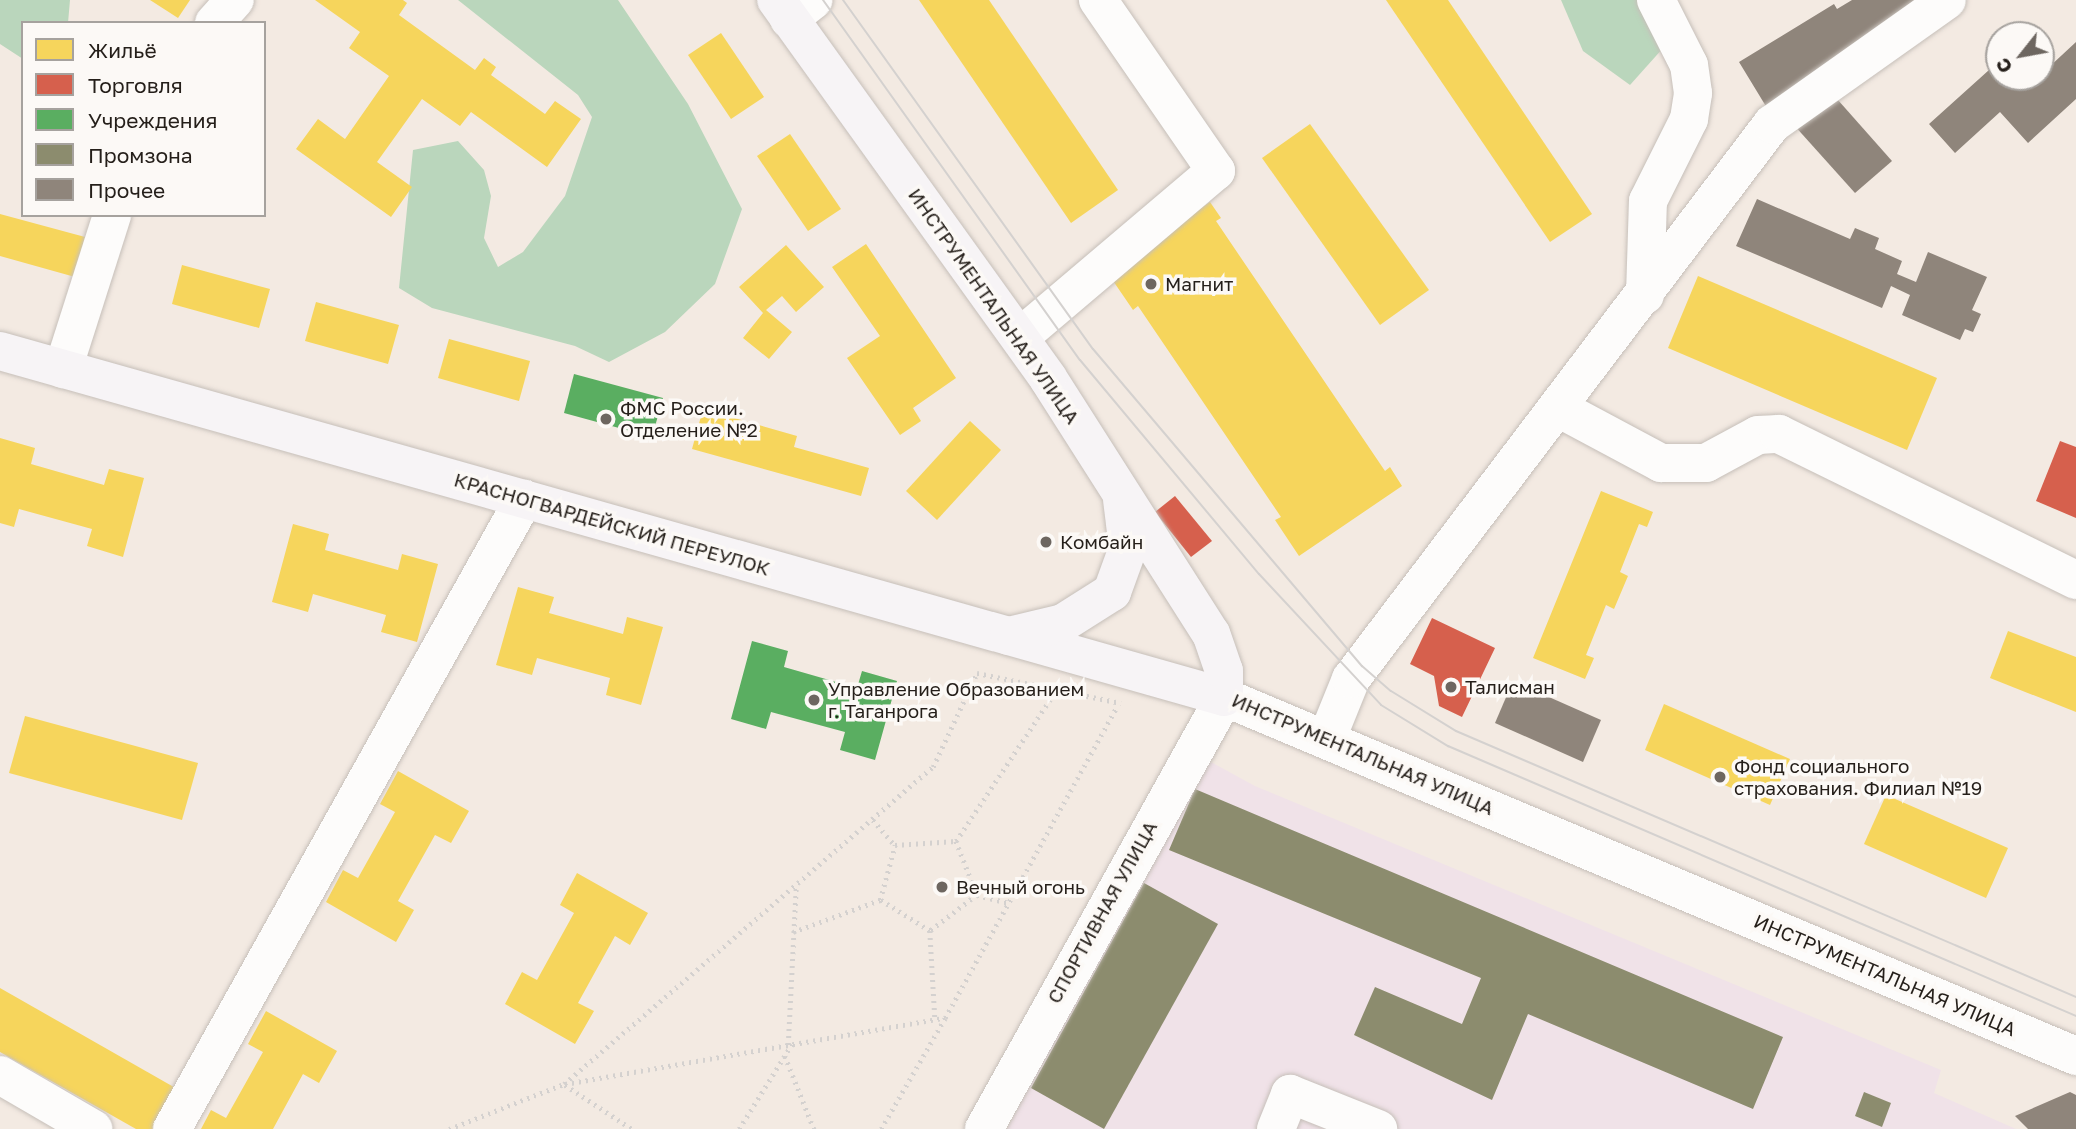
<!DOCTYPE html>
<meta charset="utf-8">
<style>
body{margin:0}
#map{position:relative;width:2076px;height:1129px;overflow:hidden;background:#f3eae2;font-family:"Golos Text",sans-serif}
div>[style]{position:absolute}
.industrial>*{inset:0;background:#f0e2e8}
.forest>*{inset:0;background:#bad6bc}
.homes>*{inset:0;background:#f6d55c}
.shops>*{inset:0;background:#d6604d}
.public>*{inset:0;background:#5aae61}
.industry>*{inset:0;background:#8c8c6e}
.building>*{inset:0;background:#8f857b}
.path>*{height:4.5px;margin-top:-2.25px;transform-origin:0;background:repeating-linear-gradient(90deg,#d4d1cf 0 2px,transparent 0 7px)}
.roads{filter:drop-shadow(0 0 2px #c6bfb9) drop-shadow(0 0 2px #c6bfb9)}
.minor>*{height:38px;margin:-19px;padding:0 19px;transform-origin:19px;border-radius:19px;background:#fdfcfb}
.major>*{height:38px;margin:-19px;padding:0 19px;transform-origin:19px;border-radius:19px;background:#f7f4f6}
.tram>*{height:2px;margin:-1px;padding:0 1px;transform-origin:1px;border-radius:1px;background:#d4d1cf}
.dots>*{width:19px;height:19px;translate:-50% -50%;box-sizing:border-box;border:4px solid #fcf9f6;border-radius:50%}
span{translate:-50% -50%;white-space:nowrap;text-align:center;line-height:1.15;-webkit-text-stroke:7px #fcf9f6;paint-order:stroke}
.poi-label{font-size:19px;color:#251f1a}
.left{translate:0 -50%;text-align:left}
.street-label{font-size:19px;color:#251f1a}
.legend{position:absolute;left:21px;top:21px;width:245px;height:196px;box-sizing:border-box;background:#fcf9f6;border:2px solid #a6a29e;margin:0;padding:9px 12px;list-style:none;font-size:21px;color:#251f1a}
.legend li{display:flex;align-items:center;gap:14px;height:35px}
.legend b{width:35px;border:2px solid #a6a29e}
.north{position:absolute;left:1985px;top:21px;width:70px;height:70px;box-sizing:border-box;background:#fcf9f6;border:2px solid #a6a29e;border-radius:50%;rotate:239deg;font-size:19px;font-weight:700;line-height:28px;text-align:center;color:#251f1a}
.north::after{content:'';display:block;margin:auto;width:24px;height:32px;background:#6d6660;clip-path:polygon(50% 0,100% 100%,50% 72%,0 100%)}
</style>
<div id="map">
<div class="industrial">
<i style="clip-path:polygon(1198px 755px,1255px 786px,1941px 1070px,1934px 1093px,2016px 1129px,1007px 1129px)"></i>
</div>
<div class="forest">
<i style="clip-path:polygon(0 0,70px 0,68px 23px,23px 23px,23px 59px,0 44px)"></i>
<i style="clip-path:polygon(458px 0,618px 0,688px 104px,742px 209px,715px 284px,665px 332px,609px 362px,575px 346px,432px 308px,399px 288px,413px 150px,458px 141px,484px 170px,491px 196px,484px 238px,498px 267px,523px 252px,565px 196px,592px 117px,578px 95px)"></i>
<i style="clip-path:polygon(1561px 0,1668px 0,1664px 47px,1630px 85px,1583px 51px)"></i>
</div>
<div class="homes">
<i style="clip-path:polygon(150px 0,190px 0,178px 18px)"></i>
<i style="clip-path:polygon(315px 0,403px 0,407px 3px,399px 15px,475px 70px,484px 58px,496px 67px,491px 75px,545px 114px,555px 101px,581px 119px,547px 167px,471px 112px,460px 126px,422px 99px,377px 162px,412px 187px,391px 217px,296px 149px,318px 119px,345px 139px,389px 76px,349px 48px,360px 32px)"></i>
<i style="clip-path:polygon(919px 0,989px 0,1118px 190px,1071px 223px)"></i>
<i style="clip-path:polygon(1386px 0,1448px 0,1592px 214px,1550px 242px)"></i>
<i style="clip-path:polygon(721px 33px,764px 97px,731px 119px,688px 55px)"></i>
<i style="clip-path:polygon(1310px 124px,1429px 290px,1380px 325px,1262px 158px)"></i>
<i style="clip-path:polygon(790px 134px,841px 209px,808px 231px,757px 156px)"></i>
<i style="clip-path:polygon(1210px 202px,1221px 218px,1216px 221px,1385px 471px,1390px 467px,1402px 486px,1299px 556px,1275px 520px,1281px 517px,1138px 306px,1133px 310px,1107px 272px)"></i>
<i style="clip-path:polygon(0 214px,85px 237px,75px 277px,0 256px)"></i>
<i style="clip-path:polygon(866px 244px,956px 378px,913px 408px,921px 421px,900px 435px,847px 358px,880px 336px,832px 267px)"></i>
<i style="clip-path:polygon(786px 245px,824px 287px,796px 312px,782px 296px,766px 310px,792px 332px,769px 359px,743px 338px,763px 313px,739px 287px)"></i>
<i style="clip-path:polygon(182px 265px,270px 289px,259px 328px,172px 304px)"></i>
<i style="clip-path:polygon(1698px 276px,1937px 378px,1907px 450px,1668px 348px)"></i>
<i style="clip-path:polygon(316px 302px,399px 325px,388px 364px,305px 341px)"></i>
<i style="clip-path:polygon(449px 339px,530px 361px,519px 401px,438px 378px)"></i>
<i style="clip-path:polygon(703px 409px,797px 436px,794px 447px,869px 468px,861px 496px,692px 449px)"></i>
<i style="clip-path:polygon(970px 421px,1001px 450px,937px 520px,906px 491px)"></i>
<i style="clip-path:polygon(0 438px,35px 448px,31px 464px,104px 485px,109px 469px,144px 478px,123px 557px,87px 546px,92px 529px,19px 509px,14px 527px,0 523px)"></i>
<i style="clip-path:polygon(1601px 491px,1653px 512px,1647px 527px,1639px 524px,1620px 572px,1628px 576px,1614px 609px,1606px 605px,1586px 655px,1594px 658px,1585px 679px,1533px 658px)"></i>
<i style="clip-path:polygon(293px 524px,329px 534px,325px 550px,398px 570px,402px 554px,438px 564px,417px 642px,381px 632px,386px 615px,313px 594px,308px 612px,272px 602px)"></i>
<i style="clip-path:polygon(518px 587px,554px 597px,549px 613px,623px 634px,627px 617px,663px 627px,641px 705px,606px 695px,610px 678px,537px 658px,532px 675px,496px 665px)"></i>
<i style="clip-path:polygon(2008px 631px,2076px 657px,2076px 712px,1990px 678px)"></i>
<i style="clip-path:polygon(1664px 704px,1790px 759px,1770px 805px,1645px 750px)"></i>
<i style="clip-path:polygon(25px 716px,198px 763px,182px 820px,9px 773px)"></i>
<i style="clip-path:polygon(398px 771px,469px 811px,451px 843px,435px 835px,398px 901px,414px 910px,396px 942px,326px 902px,343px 870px,358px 878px,395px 812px,380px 804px)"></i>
<i style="clip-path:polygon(1886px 795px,2008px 848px,1986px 898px,1864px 844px)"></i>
<i style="clip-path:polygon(577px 873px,648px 913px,630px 945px,615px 936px,578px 1003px,594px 1011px,575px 1044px,505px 1004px,522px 972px,537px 980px,574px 913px,560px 905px)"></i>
<i style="clip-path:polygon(0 988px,179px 1090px,156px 1129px,136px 1129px,0 1052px)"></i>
<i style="clip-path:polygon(266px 1011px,337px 1051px,319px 1083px,303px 1074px,273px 1129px,201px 1129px,211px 1110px,226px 1118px,263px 1052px,248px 1044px)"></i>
</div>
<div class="shops">
<i style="clip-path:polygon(2060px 441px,2076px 447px,2076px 518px,2036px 501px)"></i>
<i style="clip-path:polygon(1175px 496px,1212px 541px,1191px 557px,1155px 512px)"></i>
<i style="clip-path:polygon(1432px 618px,1495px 648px,1462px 717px,1439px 706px,1434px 676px,1410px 664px)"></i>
</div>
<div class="public">
<i style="clip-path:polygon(574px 374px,663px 398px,652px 437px,564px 413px)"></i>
<i style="clip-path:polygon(752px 641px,788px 651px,784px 667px,857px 688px,862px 671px,897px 681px,875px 760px,840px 750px,845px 732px,771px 712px,766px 729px,731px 719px)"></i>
</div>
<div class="industry">
<i style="clip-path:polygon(1195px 789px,1783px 1037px,1753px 1109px,1528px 1014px,1492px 1100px,1354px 1035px,1375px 987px,1462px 1024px,1481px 978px,1169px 850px)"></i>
<i style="clip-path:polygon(1144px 883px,1218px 924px,1104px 1129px,1031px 1088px)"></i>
<i style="clip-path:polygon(1864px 1092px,1891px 1103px,1882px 1127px,1855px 1116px)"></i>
</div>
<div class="building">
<i style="clip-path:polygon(1852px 0,1928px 0,1767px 108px,1739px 62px,1834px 4px,1837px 9px)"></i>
<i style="clip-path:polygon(2076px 42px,2076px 99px,2028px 143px,2000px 112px,1955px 153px,1929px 124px,1999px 61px,1999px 77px,2034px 81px)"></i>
<i style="clip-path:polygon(1830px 91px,1892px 161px,1855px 193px,1793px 124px)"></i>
<i style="clip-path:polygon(1757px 199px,1850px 239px,1855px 228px,1879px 238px,1875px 249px,1902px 261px,1897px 274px,1916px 282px,1928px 252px,1987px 277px,1972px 310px,1981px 314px,1973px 332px,1965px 329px,1960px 340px,1902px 315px,1910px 295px,1891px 286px,1882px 308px,1736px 246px)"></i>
<i style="clip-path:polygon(1513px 681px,1601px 720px,1583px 762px,1495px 723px)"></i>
<i style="clip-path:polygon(2070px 1092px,2076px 1095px,2076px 1129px,2028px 1129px,2015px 1116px)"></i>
</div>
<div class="path">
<i style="left:873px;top:820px;width:33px;rotate:49deg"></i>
<i style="left:956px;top:841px;width:58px;rotate:68.7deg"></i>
<i style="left:977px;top:895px;width:59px;rotate:142.5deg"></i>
<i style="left:930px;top:931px;width:59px;rotate:-148.2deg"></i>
<i style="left:880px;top:900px;width:57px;rotate:-74.7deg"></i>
<i style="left:895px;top:845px;width:61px;rotate:-3.8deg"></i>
<i style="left:956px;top:841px;width:179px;rotate:-56.4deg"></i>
<i style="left:977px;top:895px;width:32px;rotate:14deg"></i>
<i style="left:930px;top:931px;width:88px;rotate:86.7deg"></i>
<i style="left:793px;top:932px;width:93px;rotate:-20.2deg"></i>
<i style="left:788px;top:1045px;width:159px;rotate:-87.1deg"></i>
<i style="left:785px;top:1056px;width:79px;rotate:68.3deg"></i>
<i style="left:565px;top:1084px;width:386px;rotate:-9.9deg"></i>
<i style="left:945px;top:1018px;width:356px;rotate:-61.1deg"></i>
<i style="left:565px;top:1085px;width:80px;rotate:33.3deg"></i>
<i style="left:449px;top:1129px;width:123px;rotate:-21.4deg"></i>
<i style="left:564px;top:1084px;width:486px;rotate:-40.7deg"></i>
<i style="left:933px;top:767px;width:104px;rotate:-64.9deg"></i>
<i style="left:977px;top:673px;width:147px;rotate:11.8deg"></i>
<i style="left:739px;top:1129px;width:100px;rotate:-58.1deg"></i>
<i style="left:881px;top:1129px;width:128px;rotate:-60deg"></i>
</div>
<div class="roads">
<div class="minor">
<i style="left:789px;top:19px;width:31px;rotate:-38deg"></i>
<i style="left:214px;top:23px;width:31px;rotate:-48deg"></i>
<i style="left:1645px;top:295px;width:94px;rotate:-88.2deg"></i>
<i style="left:1648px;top:201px;width:92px;rotate:-63.4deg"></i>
<i style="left:1689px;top:119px;width:26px;rotate:-81deg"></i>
<i style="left:1693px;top:93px;width:28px;rotate:-98deg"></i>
<i style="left:1689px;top:65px;width:73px;rotate:-116.9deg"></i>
<i style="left:1020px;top:337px;width:257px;rotate:-40.3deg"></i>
<i style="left:1216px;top:171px;width:208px;rotate:-124.6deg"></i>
<i style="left:63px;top:369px;width:162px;rotate:-72.3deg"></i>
<i style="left:1560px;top:409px;width:115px;rotate:28.1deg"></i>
<i style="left:1661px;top:463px;width:45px"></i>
<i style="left:1706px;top:463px;width:59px;rotate:-28.3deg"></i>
<i style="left:1758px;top:435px;width:21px;rotate:-3deg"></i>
<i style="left:1779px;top:434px;width:331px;rotate:26.2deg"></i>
<i style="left:1327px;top:738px;width:64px;rotate:-67.9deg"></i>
<i style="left:1351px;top:679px;width:697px;rotate:-52.82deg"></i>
<i style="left:1772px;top:124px;width:214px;rotate:-35.3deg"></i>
<i style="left:0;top:1075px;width:108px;rotate:30.1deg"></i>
<i style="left:172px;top:1129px;width:722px;rotate:-60.81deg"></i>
<i style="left:984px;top:1129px;width:494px;rotate:-60.9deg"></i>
<i style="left:1224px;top:697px;width:925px;rotate:22.85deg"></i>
<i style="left:1276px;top:1129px;width:38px;rotate:-68deg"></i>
<i style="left:1290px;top:1094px;width:95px;rotate:21.7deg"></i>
</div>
<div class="major">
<i style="left:0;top:351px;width:1272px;rotate:15.78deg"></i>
<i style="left:1224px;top:697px;width:26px;rotate:-90deg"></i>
<i style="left:1224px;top:671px;width:39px;rotate:-109deg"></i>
<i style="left:1211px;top:634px;width:303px;rotate:-122.5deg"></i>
<i style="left:1048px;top:378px;width:466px;rotate:-125.7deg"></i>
<i style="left:1009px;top:636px;width:56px;rotate:-13.5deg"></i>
<i style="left:1063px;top:623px;width:58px;rotate:-32.3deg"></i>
<i style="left:1112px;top:592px;width:47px;rotate:-70deg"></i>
<i style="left:1128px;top:548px;width:49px;rotate:-97deg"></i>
</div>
</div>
<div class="tram">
<i style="left:823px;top:0;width:442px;rotate:54.5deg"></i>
<i style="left:1080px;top:360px;width:279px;rotate:50.1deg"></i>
<i style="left:1259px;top:574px;width:179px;rotate:47deg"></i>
<i style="left:1381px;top:705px;width:79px;rotate:31.5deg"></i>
<i style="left:1448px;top:746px;width:684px;rotate:23.26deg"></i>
<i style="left:843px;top:0;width:429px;rotate:54.4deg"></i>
<i style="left:1093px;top:349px;width:416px;rotate:49.7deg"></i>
<i style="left:1362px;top:666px;width:38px;rotate:41deg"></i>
<i style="left:1391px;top:691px;width:76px;rotate:31.6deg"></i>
<i style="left:1456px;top:731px;width:675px;rotate:23.22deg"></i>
</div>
<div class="dots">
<i style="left:1151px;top:284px;background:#6d6660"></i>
<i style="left:606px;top:419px;background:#6d6660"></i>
<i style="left:1046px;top:542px;background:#6d6660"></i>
<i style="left:1451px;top:687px;background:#6d6660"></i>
<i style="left:814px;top:700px;background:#6d6660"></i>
<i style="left:1720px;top:777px;background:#6d6660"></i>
<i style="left:942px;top:887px;background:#6d6660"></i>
</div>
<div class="poi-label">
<span class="left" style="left:1165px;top:284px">Магнит</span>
<span class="left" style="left:620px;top:419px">ФМС России.<br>Отделение №2</span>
<span class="left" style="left:1060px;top:542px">Комбайн</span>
<span class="left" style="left:1465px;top:687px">Талисман</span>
<span class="left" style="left:828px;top:700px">Управление Образованием<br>г. Таганрога</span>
<span class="left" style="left:1734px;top:777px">Фонд социального<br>страхования. Филиал №19</span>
<span class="left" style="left:956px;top:887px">Вечный огонь</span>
</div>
<div class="street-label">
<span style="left:994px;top:306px;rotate:55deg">ИНСТРУМЕНТАЛЬНАЯ УЛИЦА</span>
<span style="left:612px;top:524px;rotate:16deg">КРАСНОГВАРДЕЙСКИЙ ПЕРЕУЛОК</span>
<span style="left:1363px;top:754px;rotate:23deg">ИНСТРУМЕНТАЛЬНАЯ УЛИЦА</span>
<span style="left:1102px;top:912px;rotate:-61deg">СПОРТИВНАЯ УЛИЦА</span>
<span style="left:1885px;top:975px;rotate:23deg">ИНСТРУМЕНТАЛЬНАЯ УЛИЦА</span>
</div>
<ul class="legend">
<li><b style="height:19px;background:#f6d55c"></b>Жильё</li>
<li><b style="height:19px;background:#d6604d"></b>Торговля</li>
<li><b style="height:19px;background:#5aae61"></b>Учреждения</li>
<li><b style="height:19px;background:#8c8c6e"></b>Промзона</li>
<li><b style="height:19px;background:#8f857b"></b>Прочее</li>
</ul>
<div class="north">С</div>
</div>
